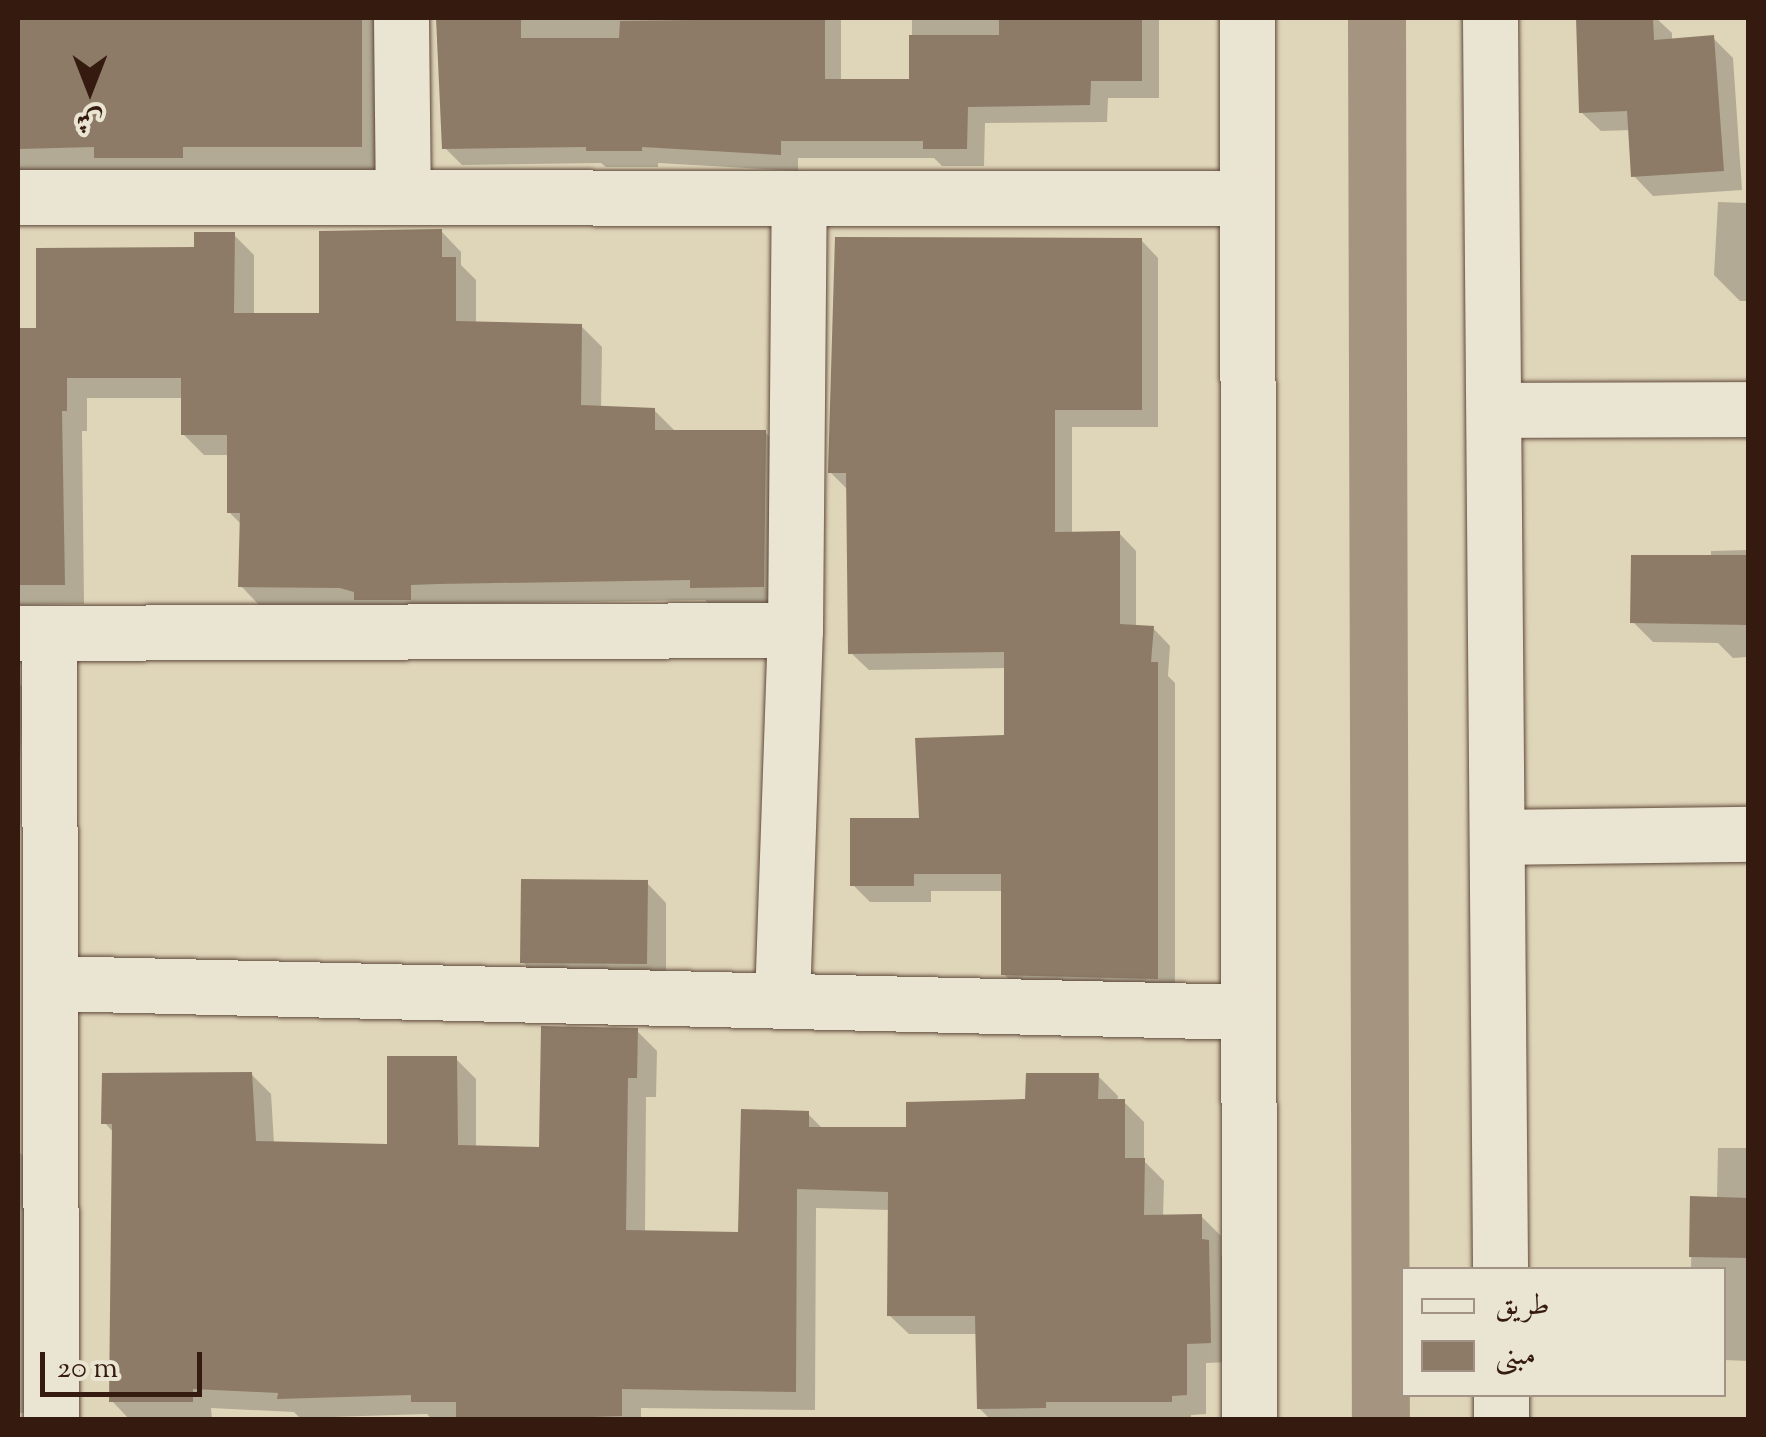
<!DOCTYPE html>
<meta charset="utf-8">
<style>
body{margin:0}
#map{position:relative;width:1766px;height:1437px;overflow:hidden;background:#dfd5b9;font-family:"Sorts Mill Goudy",Amiri,serif}
div>[style]{position:absolute}
.shadow>*{inset:0;background:#0003}
.canal>*{height:58px;margin:-29px;padding:0 29px;transform-origin:29px;border-radius:29px;background:#a59580}
.building>*{inset:0;background:#8d7b68}
.roads{filter:drop-shadow(0 0 2px #60493a) drop-shadow(0 0 2px #60493a)}
.minor>*{height:55px;margin:-27.5px;padding:0 27.5px;transform-origin:27.5px;border-radius:27.5px;background:#eae4d2}
span{translate:-50% -50%;white-space:nowrap;text-align:center;line-height:1.15;-webkit-text-stroke:9px #eae4d2;paint-order:stroke}
.frame{position:absolute;inset:0;border:20px solid #351a10;pointer-events:none}
.legend{position:absolute;left:1401px;top:1267px;width:325px;height:130px;box-sizing:border-box;background:#eae4d2;border:2px solid #a29384;margin:0;padding:12px 18px;list-style:none;font-size:30px;color:#351a10}
.legend li{display:flex;align-items:center;gap:20px;height:50px}
.legend b{width:50px;border:2px solid #a29384}
.north{position:absolute;left:40px;top:40px;width:100px;height:100px;-webkit-text-stroke:8px #eae4d2;paint-order:stroke;rotate:180deg;font-size:28px;font-weight:700;line-height:40px;text-align:center;color:#351a10}
.north::after{content:'';display:block;margin:auto;width:35px;height:45px;background:#351a10;clip-path:polygon(50% 0,100% 100%,50% 72%,0 100%)}
.scale{position:absolute;left:40px;top:1352px;width:162px;height:45px;box-sizing:border-box;border:5px solid #351a10;border-top:0;padding-left:12px;font-size:30px;line-height:35px;white-space:nowrap;color:#351a10;-webkit-text-stroke:8px #eae4d2;paint-order:stroke}
</style>
<div id="map">
<div class="shadow">
<i style="clip-path:polygon(18px 18px,383px 18px,385px 170px,18px 174px)"></i>
<i style="clip-path:polygon(439px 18px,841px 18px,841px 81px,912px 81px,912px 18px,1159px 18px,1159px 98px,1108px 98px,1107px 122px,985px 123px,984px 166px,942px 166px,934px 158px,798px 158px,798px 171px,658px 163px,658px 167px,606px 167px,601px 163px,462px 165px,445px 148px)"></i>
<i style="clip-path:polygon(1579px 18px,1656px 18px,1672px 33px,1672px 41px,1713px 38px,1733px 58px,1742px 190px,1653px 196px,1634px 176px,1631px 130px,1601px 131px,1581px 112px)"></i>
<i style="clip-path:polygon(1718px 202px,1748px 203px,1748px 301px,1740px 301px,1714px 275px)"></i>
<i style="clip-path:polygon(441px 231px,461px 252px,461px 265px,476px 280px,476px 324px,581px 326px,602px 347px,601px 408px,654px 410px,675px 431px,765px 432px,785px 453px,784px 607px,713px 608px,705px 600px,261px 607px,241px 586px,242px 525px,229px 512px,229px 455px,204px 455px,183px 434px,183px 398px,87px 398px,87px 431px,82px 431px,84px 604px,18px 605px,18px 331px,38px 330px,234px 235px,254px 255px,254px 315px,322px 315px)"></i>
<i style="clip-path:polygon(1141px 240px,1158px 258px,1158px 427px,1072px 427px,1072px 534px,1119px 533px,1136px 551px,1136px 627px,1153px 628px,1170px 646px,1168px 676px,1175px 683px,1175px 995px,1021px 992px,1004px 974px,1004px 891px,931px 891px,931px 902px,870px 902px,853px 885px,1007px 738px,1006px 668px,869px 670px,851px 653px,848px 490px,830px 472px)"></i>
<i style="clip-path:polygon(1748px 550px,1748px 657px,1733px 658px,1718px 643px,1653px 642px,1633px 622px,1711px 558px,1711px 551px)"></i>
<i style="clip-path:polygon(18px 682px,25px 690px,18px 784px)"></i>
<i style="clip-path:polygon(647px 883px,666px 903px,666px 983px,542px 982px,523px 962px)"></i>
<i style="clip-path:polygon(637px 1031px,657px 1051px,656px 1097px,646px 1097px,645px 1233px,741px 1235px,808px 1114px,824px 1130px,908px 1130px,1028px 1101px,1098px 1076px,1118px 1096px,1117px 1102px,1124px 1102px,1144px 1122px,1144px 1161px,1164px 1181px,1163px 1217px,1201px 1216px,1221px 1236px,1221px 1255px,1228px 1262px,1229px 1362px,1206px 1363px,1206px 1414px,1191px 1415px,1191px 1420px,991px 1420px,979px 1408px,978px 1334px,909px 1334px,889px 1315px,891px 1210px,816px 1208px,815px 1410px,641px 1408px,641px 1420px,432px 1420px,427px 1414px,300px 1418px,294px 1412px,211px 1408px,212px 1420px,130px 1420px,112px 1401px,114px 1133px,104px 1122px,251px 1074px,271px 1094px,274px 1144px,389px 1146px,456px 1059px,476px 1079px,476px 1148px,542px 1150px)"></i>
<i style="clip-path:polygon(1718px 1148px,1748px 1148px,1748px 1361px,1724px 1360px,1724px 1270px,1691px 1270px,1692px 1199px,1717px 1199px)"></i>
<i style="clip-path:polygon(18px 1151px,35px 1168px,35px 1413px,18px 1413px)"></i>
</div>
<div class="canal">
<i style="left:1377px;top:18px;width:1402px;rotate:89.84deg"></i>
</div>
<div class="building">
<i style="clip-path:polygon(18px 18px,362px 18px,362px 147px,183px 147px,183px 158px,94px 158px,94px 147px,18px 149px)"></i>
<i style="clip-path:polygon(436px 18px,521px 18px,521px 38px,619px 38px,620px 21px,825px 18px,825px 79px,909px 79px,909px 35px,999px 35px,999px 18px,1142px 18px,1142px 81px,1091px 81px,1090px 105px,968px 107px,967px 149px,923px 149px,923px 141px,781px 141px,781px 155px,642px 147px,642px 151px,586px 151px,586px 147px,442px 149px)"></i>
<i style="clip-path:polygon(1576px 18px,1653px 18px,1654px 40px,1714px 35px,1724px 171px,1631px 177px,1627px 111px,1579px 113px)"></i>
<i style="clip-path:polygon(442px 229px,442px 257px,456px 257px,456px 321px,582px 324px,581px 405px,655px 408px,655px 430px,766px 430px,764px 587px,690px 588px,690px 580px,438px 584px,411px 585px,411px 600px,354px 600px,354px 592px,340px 588px,238px 587px,240px 513px,227px 513px,227px 435px,181px 435px,181px 378px,67px 378px,67px 411px,62px 411px,65px 585px,18px 585px,18px 328px,36px 328px,36px 248px,194px 247px,194px 232px,235px 232px,234px 313px,319px 313px,319px 231px)"></i>
<i style="clip-path:polygon(835px 237px,1142px 238px,1142px 410px,1055px 410px,1055px 532px,1120px 531px,1120px 624px,1154px 626px,1151px 662px,1158px 662px,1158px 979px,1001px 975px,1001px 874px,914px 874px,914px 886px,850px 886px,850px 818px,919px 818px,915px 738px,1004px 735px,1004px 652px,848px 654px,846px 473px,828px 473px)"></i>
<i style="clip-path:polygon(1631px 555px,1748px 555px,1748px 625px,1630px 623px)"></i>
<i style="clip-path:polygon(521px 879px,648px 880px,647px 964px,520px 963px)"></i>
<i style="clip-path:polygon(541px 1026px,638px 1028px,637px 1078px,628px 1078px,626px 1230px,738px 1232px,741px 1109px,809px 1111px,809px 1127px,906px 1127px,906px 1102px,1025px 1099px,1026px 1073px,1099px 1073px,1098px 1099px,1125px 1099px,1125px 1158px,1145px 1158px,1144px 1215px,1202px 1214px,1202px 1239px,1209px 1240px,1211px 1343px,1187px 1344px,1187px 1395px,1172px 1396px,1172px 1402px,1046px 1402px,1046px 1408px,977px 1409px,975px 1316px,887px 1316px,888px 1192px,797px 1189px,796px 1392px,622px 1389px,622px 1416px,563px 1418px,456px 1418px,456px 1402px,411px 1402px,411px 1395px,277px 1399px,278px 1393px,193px 1389px,193px 1402px,109px 1402px,112px 1124px,101px 1124px,102px 1073px,252px 1072px,256px 1141px,387px 1144px,387px 1056px,457px 1056px,458px 1145px,539px 1147px)"></i>
<i style="clip-path:polygon(1690px 1196px,1748px 1198px,1748px 1258px,1689px 1257px)"></i>
</div>
<div class="roads">
<div class="minor">
<i style="left:401px;top:18px;width:178px;rotate:89.4deg"></i>
<i style="left:1247px;top:18px;width:1402px;rotate:89.92deg"></i>
<i style="left:1490px;top:18px;width:1252px;rotate:89.54deg"></i>
<i style="left:18px;top:197px;width:1229px;rotate:0.05deg"></i>
<i style="left:1494px;top:410px;width:254px;rotate:-0.2deg"></i>
<i style="left:18px;top:633px;width:777px;rotate:-0.22deg"></i>
<i style="left:49px;top:633px;width:787px;rotate:89.85deg"></i>
<i style="left:1499px;top:837px;width:249px;rotate:-0.7deg"></i>
<i style="left:51px;top:983px;width:1196px;rotate:1.39deg"></i>
<i style="left:782px;top:1000px;width:370px;rotate:-88deg"></i>
<i style="left:795px;top:630px;width:430px;rotate:-89.5deg"></i>
<i style="left:1501px;top:1394px;width:26px;rotate:90deg"></i>
</div>
</div>
<div class="frame"></div>
<ul class="legend">
<li><b style="height:12px;background:#eae4d2"></b>طريق</li>
<li><b style="height:28px;background:#8d7b68"></b>مبنى</li>
</ul>
<div class="north">ش</div>
<div class="scale">20 m</div>
</div>
